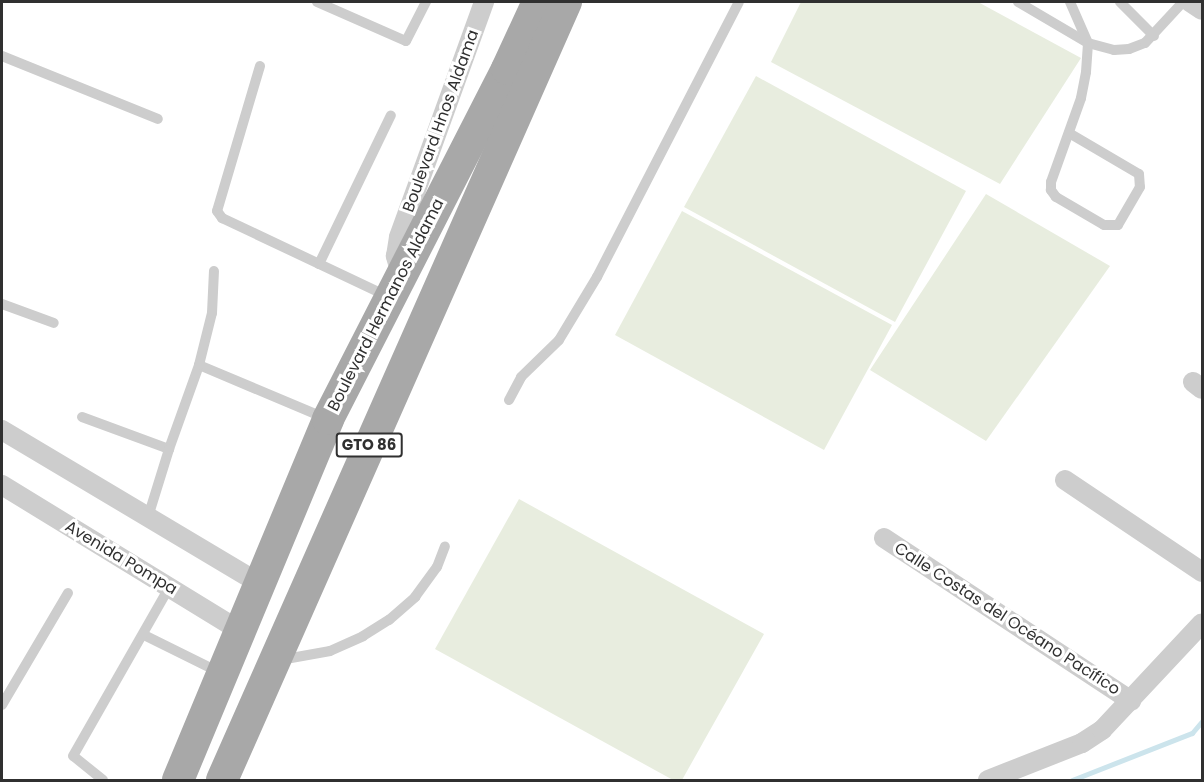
<!DOCTYPE html>
<meta charset="utf-8">
<style>
body{margin:0}
#map{position:relative;width:1204px;height:782px;overflow:hidden;background:#fff;font-family:Poppins,sans-serif}
div>[style]{position:absolute}
.green>*{inset:0;background:#e8eddf}
.stream>*{height:5px;margin:-2.5px;padding:0 2.5px;transform-origin:2.5px;border-radius:2.5px;background:#cce4ec}
.lane>*{height:10px;margin:-5px;padding:0 5px;transform-origin:5px;border-radius:5px;background:#cdcdcd}
.street>*{height:20px;margin:-10px;padding:0 10px;transform-origin:10px;border-radius:10px;background:#cdcdcd}
.primary>*{height:32px;margin:-16px;padding:0 16px;transform-origin:16px;border-radius:16px;background:#a8a8a8}
span{translate:-50% -50%;white-space:nowrap;text-align:center;line-height:1.15;-webkit-text-stroke:6px #fff;paint-order:stroke}
.shield-label span{padding:2px 4px;background:#fff;border:2px solid;border-radius:4px;-webkit-text-stroke-width:0}
.shield-label{font-size:15px;color:#303030;font-weight:700}
.street-label{font-size:16px;color:#303030}
.frame{position:absolute;inset:0;border:3px solid #303030;pointer-events:none}
</style>
<div id="map">
<div class="green">
<i style="clip-path:polygon(801px 2px,978px 2px,1081px 58px,1000px 184px,771px 62px)"></i>
<i style="clip-path:polygon(756px 76px,966px 191px,895px 322px,684px 207px)"></i>
<i style="clip-path:polygon(986px 194px,1110px 266px,986px 441px,870px 370px)"></i>
<i style="clip-path:polygon(682px 211px,892px 325px,824px 450px,615px 335px)"></i>
<i style="clip-path:polygon(519px 499px,764px 634px,682px 780px,673px 780px,435px 649px)"></i>
</div>
<div class="stream">
<i style="left:1072px;top:780px;width:129px;rotate:-21.4deg"></i>
<i style="left:1192px;top:733px;width:16px;rotate:-50deg"></i>
</div>
<div class="lane">
<i style="left:317px;top:2px;width:97px;rotate:23.7deg"></i>
<i style="left:406px;top:41px;width:44px;rotate:-62.9deg"></i>
<i style="left:1018px;top:2px;width:81px;rotate:30.4deg"></i>
<i style="left:1088px;top:43px;width:27px;rotate:15deg"></i>
<i style="left:1114px;top:50px;width:15px;rotate:-4deg"></i>
<i style="left:1129px;top:49px;width:17px;rotate:-21deg"></i>
<i style="left:1145px;top:43px;width:56px;rotate:-47.2deg"></i>
<i style="left:1120px;top:2px;width:48px;rotate:45deg"></i>
<i style="left:2px;top:56px;width:168px;rotate:22deg"></i>
<i style="left:260px;top:66px;width:151px;rotate:106.5deg"></i>
<i style="left:217px;top:211px;width:9px;rotate:54deg"></i>
<i style="left:222px;top:218px;width:183px;rotate:25.3deg"></i>
<i style="left:1069px;top:133px;width:81px;rotate:30.4deg"></i>
<i style="left:1139px;top:174px;width:13px;rotate:86deg"></i>
<i style="left:1140px;top:187px;width:44px;rotate:120.1deg"></i>
<i style="left:1118px;top:225px;width:14px;rotate:180deg"></i>
<i style="left:1104px;top:225px;width:56px;rotate:-149.7deg"></i>
<i style="left:1056px;top:197px;width:9px;rotate:-126deg"></i>
<i style="left:1051px;top:190px;width:8px;rotate:-90deg"></i>
<i style="left:1051px;top:182px;width:89px;rotate:-70.3deg"></i>
<i style="left:1081px;top:98px;width:26px;rotate:-79deg"></i>
<i style="left:1086px;top:72px;width:29px;rotate:-86deg"></i>
<i style="left:1088px;top:43px;width:45px;rotate:-113.7deg"></i>
<i style="left:319px;top:264px;width:165px;rotate:-64.2deg"></i>
<i style="left:2px;top:304px;width:55px;rotate:20.1deg"></i>
<i style="left:199px;top:365px;width:137px;rotate:22.8deg"></i>
<i style="left:509px;top:400px;width:26px;rotate:-62deg"></i>
<i style="left:521px;top:377px;width:53px;rotate:-44.2deg"></i>
<i style="left:559px;top:340px;width:74px;rotate:-58.9deg"></i>
<i style="left:597px;top:277px;width:309px;rotate:-62.7deg"></i>
<i style="left:82px;top:417px;width:93px;rotate:20.2deg"></i>
<i style="left:169px;top:449px;width:89px;rotate:-70.3deg"></i>
<i style="left:199px;top:365px;width:54px;rotate:-76deg"></i>
<i style="left:212px;top:313px;width:42px;rotate:-87.3deg"></i>
<i style="left:148px;top:517px;width:71px;rotate:-72.8deg"></i>
<i style="left:144px;top:635px;width:84px;rotate:26.3deg"></i>
<i style="left:280px;top:660px;width:51px;rotate:-10.2deg"></i>
<i style="left:330px;top:651px;width:36px;rotate:-24deg"></i>
<i style="left:363px;top:636px;width:31px;rotate:-32deg"></i>
<i style="left:389px;top:620px;width:35px;rotate:-41deg"></i>
<i style="left:415px;top:597px;width:37px;rotate:-54deg"></i>
<i style="left:437px;top:567px;width:22px;rotate:-69deg"></i>
<i style="left:2px;top:705px;width:130px;rotate:-59.5deg"></i>
<i style="left:103px;top:780px;width:38px;rotate:-141deg"></i>
<i style="left:73px;top:756px;width:193px;rotate:-60.3deg"></i>
</div>
<div class="street">
<i style="left:1190px;top:2px;width:14px;rotate:34deg"></i>
<i style="left:401px;top:274px;width:19px;rotate:-106deg"></i>
<i style="left:396px;top:256px;width:19px;rotate:-81deg"></i>
<i style="left:399px;top:237px;width:250px;rotate:-70.1deg"></i>
<i style="left:1193px;top:382px;width:11px;rotate:38deg"></i>
<i style="left:2px;top:430px;width:300px;rotate:30.8deg"></i>
<i style="left:1065px;top:480px;width:165px;rotate:33.9deg"></i>
<i style="left:2px;top:485px;width:279px;rotate:31.5deg"></i>
<i style="left:884px;top:538px;width:296px;rotate:33.4deg"></i>
<i style="left:988px;top:780px;width:101px;rotate:-21.5deg"></i>
<i style="left:1082px;top:743px;width:24px;rotate:-33deg"></i>
<i style="left:1102px;top:730px;width:146px;rotate:-46.9deg"></i>
</div>
<div class="primary">
<i style="left:178px;top:780px;width:391px;rotate:-67.4deg"></i>
<i style="left:328px;top:419px;width:393px;rotate:-62.9deg"></i>
<i style="left:507px;top:69px;width:74px;rotate:-65.2deg"></i>
<i style="left:222px;top:780px;width:851px;rotate:-66.15deg"></i>
</div>
<div class="shield-label">
<span style="left:369px;top:445px">GTO 86</span>
</div>
<div class="street-label">
<span style="left:441px;top:121px;rotate:-70deg">Boulevard Hnos Aldama</span>
<span style="left:386px;top:305px;rotate:-63deg">Boulevard Hermanos Aldama</span>
<span style="left:121px;top:558px;rotate:31deg">Avenida Pompa</span>
<span style="left:1007px;top:619px;rotate:33deg">Calle Costas del Océano Pacífico</span>
</div>
<div class="frame"></div>
</div>
